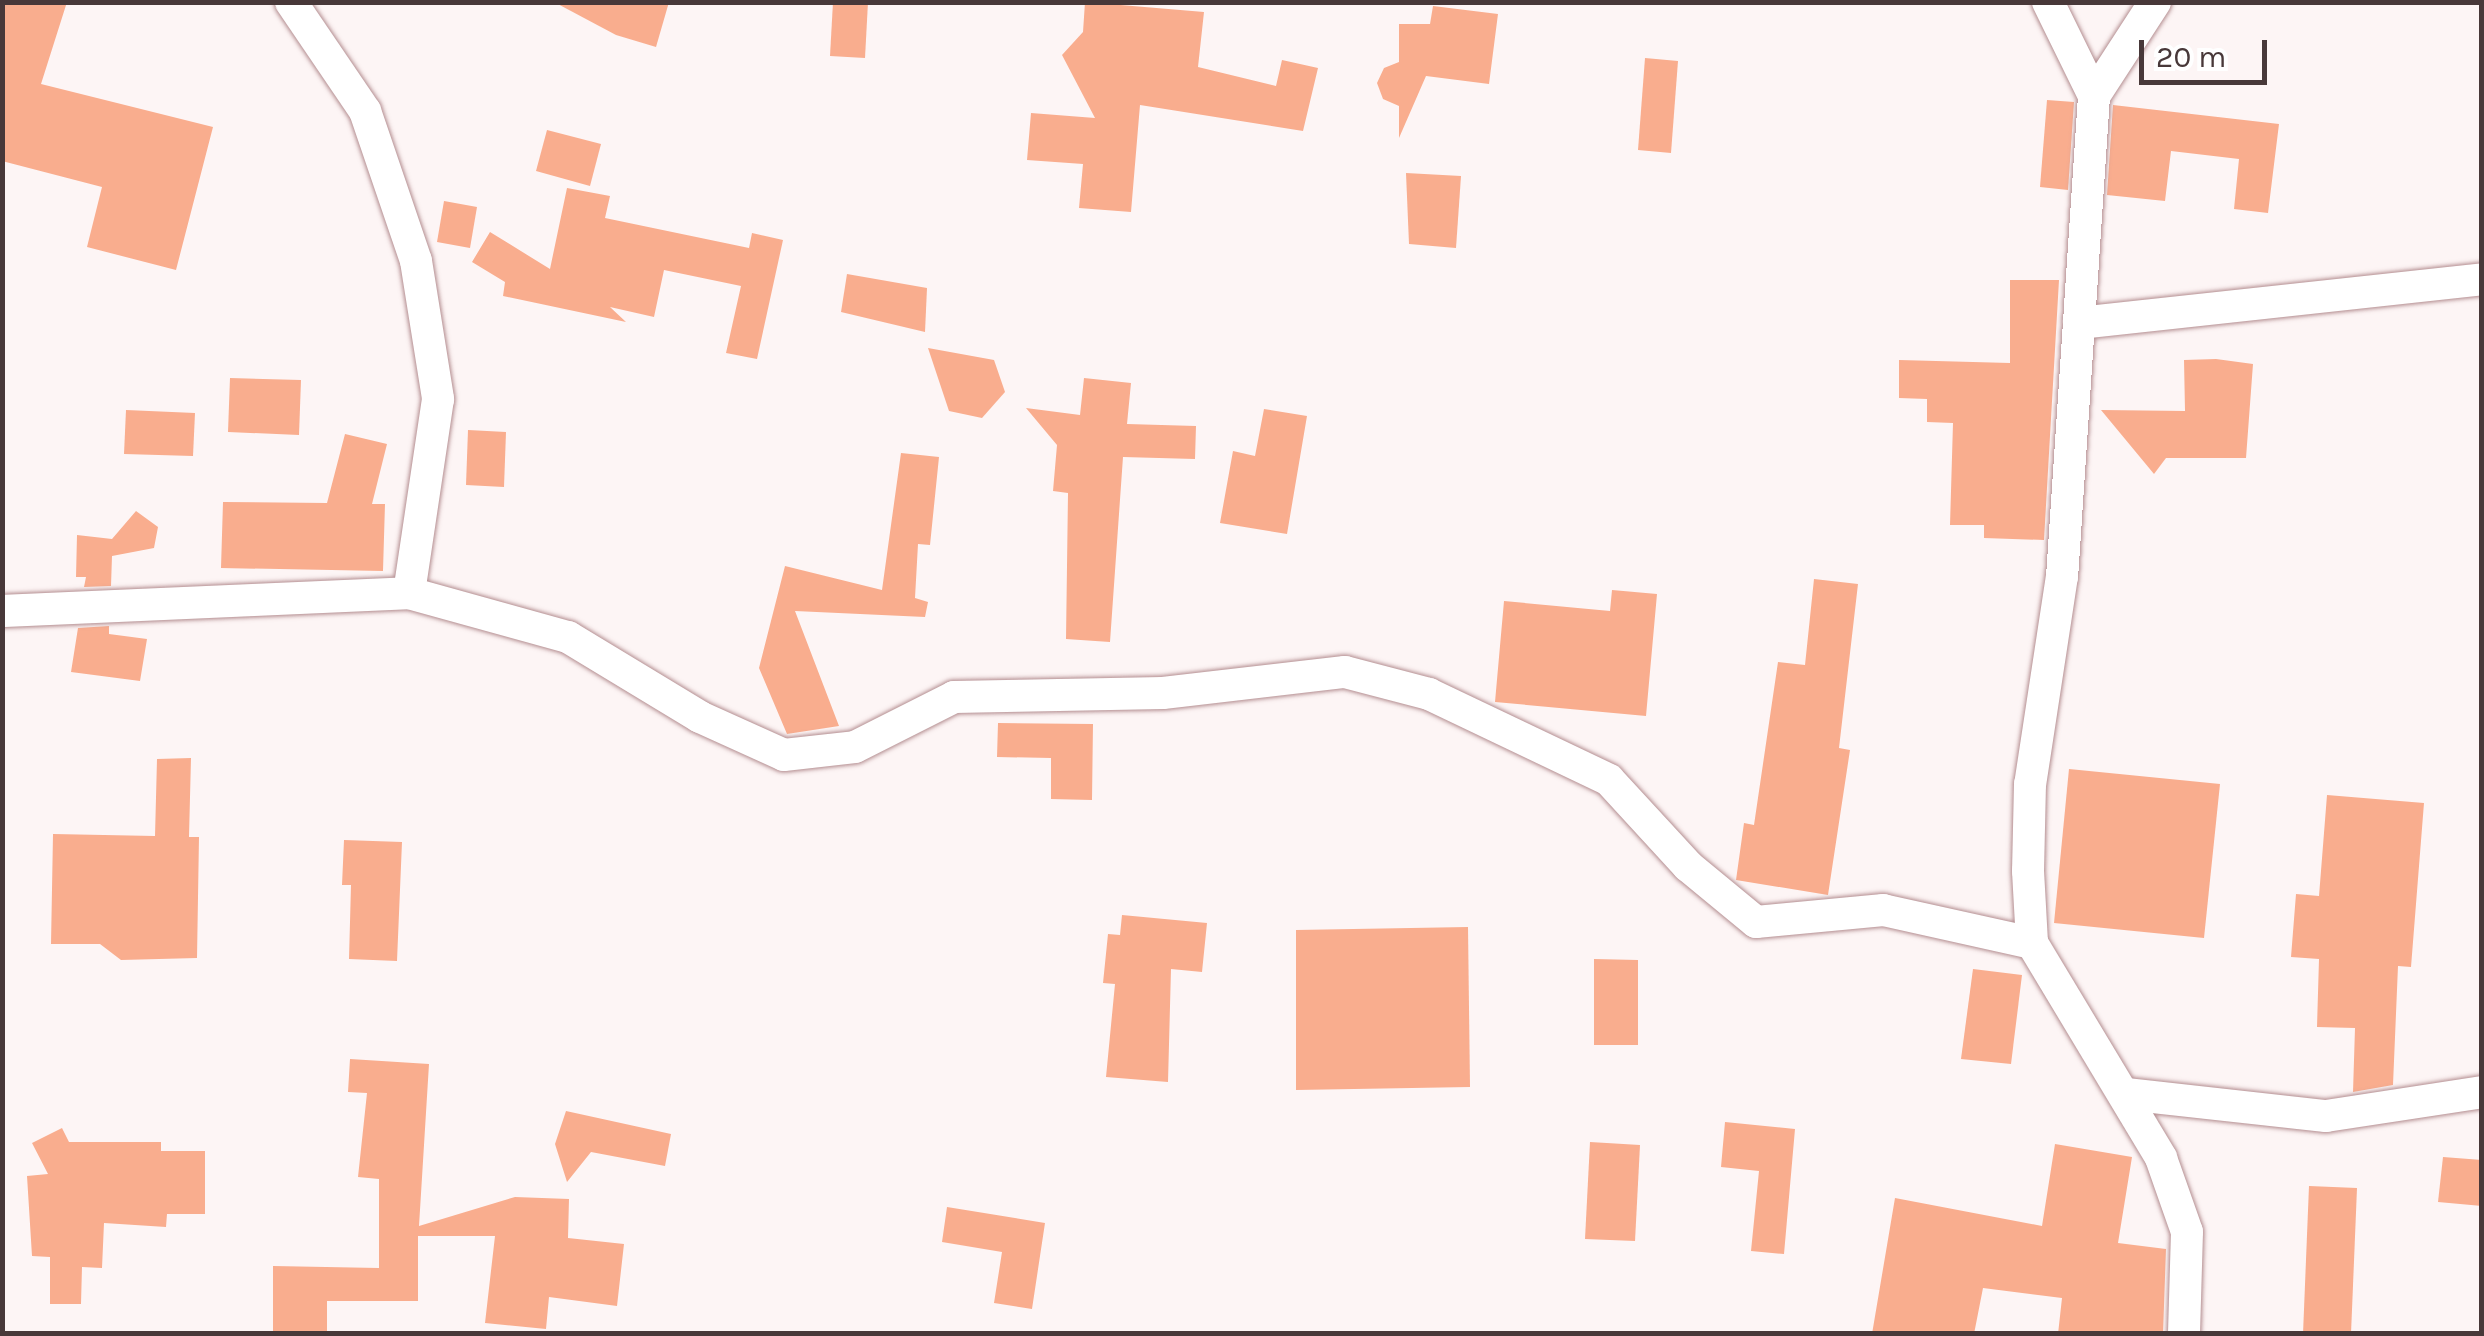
<!DOCTYPE html>
<style>
body{margin:0}
#map{position:relative;width:2484px;height:1336px;overflow:hidden;background:#fdf5f5;font-family:Karla,sans-serif}
div>[style]{position:absolute}
.building>*{inset:0;background:#f9ad8e}
.roads{filter:drop-shadow(0 0 2px #b48e91) drop-shadow(0 0 2px #b48e91)}
.street>*{height:32px;margin:-16px;padding:0 16px;transform-origin:16px;border-radius:16px;background:#fff}
span{translate:-50% -50%;white-space:nowrap;text-align:center;line-height:1.15;-webkit-text-stroke:9px #fff;paint-order:stroke}
.frame{position:absolute;inset:0;border:5px solid #483839;pointer-events:none}
.scale{position:absolute;left:2139px;top:40px;width:128px;height:45px;box-sizing:border-box;border:5px solid #483839;border-top:0;padding-left:12px;font-size:30px;line-height:35px;white-space:nowrap;color:#483839;-webkit-text-stroke:8px #fff;paint-order:stroke}
</style>
<div id="map">
<div class="building">
<i style="clip-path:polygon(2px 2px,67px 2px,41px 84px,213px 127px,176px 270px,87px 247px,102px 187px,2px 161px)"></i>
<i style="clip-path:polygon(554px 2px,669px 2px,656px 47px,616px 35px)"></i>
<i style="clip-path:polygon(833px 2px,868px 2px,865px 58px,830px 56px)"></i>
<i style="clip-path:polygon(1085px 2px,1204px 12px,1198px 67px,1276px 86px,1282px 60px,1318px 68px,1303px 131px,1140px 105px,1131px 212px,1079px 208px,1083px 164px,1027px 160px,1031px 113px,1095px 118px,1062px 55px,1083px 32px)"></i>
<i style="clip-path:polygon(1433px 6px,1498px 14px,1489px 84px,1426px 76px,1399px 138px,1399px 106px,1383px 99px,1377px 83px,1384px 68px,1399px 62px,1399px 24px,1430px 24px)"></i>
<i style="clip-path:polygon(1645px 58px,1678px 61px,1671px 153px,1638px 150px)"></i>
<i style="clip-path:polygon(2047px 100px,2074px 102px,2068px 190px,2040px 187px)"></i>
<i style="clip-path:polygon(2113px 105px,2279px 124px,2268px 213px,2234px 209px,2239px 159px,2171px 151px,2165px 201px,2107px 195px)"></i>
<i style="clip-path:polygon(547px 130px,601px 144px,590px 186px,536px 171px)"></i>
<i style="clip-path:polygon(1406px 173px,1461px 176px,1456px 248px,1409px 244px)"></i>
<i style="clip-path:polygon(567px 188px,610px 196px,605px 218px,749px 248px,752px 233px,783px 240px,757px 359px,726px 353px,741px 286px,664px 270px,654px 317px,610px 307px,626px 322px,503px 296px,505px 282px,472px 262px,490px 232px,550px 269px)"></i>
<i style="clip-path:polygon(444px 201px,477px 207px,470px 248px,437px 242px)"></i>
<i style="clip-path:polygon(847px 274px,927px 288px,925px 332px,841px 312px)"></i>
<i style="clip-path:polygon(2010px 280px,2059px 280px,2044px 540px,1984px 538px,1984px 525px,1950px 525px,1953px 423px,1927px 422px,1927px 399px,1899px 398px,1899px 360px,2010px 363px)"></i>
<i style="clip-path:polygon(928px 348px,994px 360px,1005px 392px,982px 418px,949px 411px)"></i>
<i style="clip-path:polygon(2216px 359px,2253px 364px,2246px 458px,2166px 458px,2154px 474px,2101px 410px,2185px 411px,2184px 360px)"></i>
<i style="clip-path:polygon(230px 378px,301px 380px,299px 435px,228px 432px)"></i>
<i style="clip-path:polygon(1084px 378px,1131px 383px,1127px 424px,1196px 426px,1195px 459px,1123px 457px,1110px 642px,1066px 639px,1068px 493px,1053px 491px,1057px 445px,1026px 408px,1080px 415px)"></i>
<i style="clip-path:polygon(1264px 409px,1307px 416px,1287px 534px,1220px 523px,1233px 451px,1255px 456px)"></i>
<i style="clip-path:polygon(126px 410px,195px 413px,193px 456px,124px 454px)"></i>
<i style="clip-path:polygon(468px 430px,506px 432px,504px 487px,466px 485px)"></i>
<i style="clip-path:polygon(345px 434px,387px 444px,372px 504px,385px 504px,383px 571px,221px 568px,223px 502px,327px 503px)"></i>
<i style="clip-path:polygon(901px 453px,939px 457px,930px 545px,918px 544px,915px 598px,928px 602px,925px 617px,795px 611px,839px 726px,787px 734px,759px 668px,785px 566px,882px 590px)"></i>
<i style="clip-path:polygon(136px 511px,158px 527px,154px 548px,112px 556px,111px 586px,84px 587px,86px 577px,76px 577px,77px 535px,112px 539px)"></i>
<i style="clip-path:polygon(1814px 579px,1858px 584px,1839px 748px,1850px 750px,1828px 895px,1736px 880px,1744px 823px,1754px 825px,1778px 662px,1805px 665px)"></i>
<i style="clip-path:polygon(1612px 590px,1657px 594px,1646px 716px,1495px 702px,1504px 601px,1610px 611px)"></i>
<i style="clip-path:polygon(109px 626px,109px 634px,147px 639px,140px 681px,71px 672px,78px 628px)"></i>
<i style="clip-path:polygon(998px 723px,1093px 724px,1092px 800px,1051px 799px,1051px 758px,997px 757px)"></i>
<i style="clip-path:polygon(191px 758px,189px 837px,199px 837px,197px 958px,121px 960px,100px 944px,51px 944px,53px 834px,155px 836px,157px 759px)"></i>
<i style="clip-path:polygon(2069px 769px,2220px 784px,2204px 938px,2054px 923px)"></i>
<i style="clip-path:polygon(2327px 795px,2424px 803px,2411px 967px,2398px 966px,2393px 1085px,2353px 1092px,2355px 1028px,2317px 1027px,2319px 959px,2291px 957px,2296px 894px,2319px 896px)"></i>
<i style="clip-path:polygon(344px 840px,402px 842px,397px 961px,349px 959px,351px 885px,342px 885px)"></i>
<i style="clip-path:polygon(1122px 915px,1207px 923px,1202px 972px,1171px 969px,1168px 1082px,1106px 1077px,1115px 984px,1103px 983px,1108px 934px,1120px 935px)"></i>
<i style="clip-path:polygon(1468px 927px,1470px 1087px,1296px 1090px,1296px 930px)"></i>
<i style="clip-path:polygon(1594px 959px,1638px 960px,1638px 1045px,1594px 1045px)"></i>
<i style="clip-path:polygon(1973px 969px,2022px 975px,2011px 1064px,1961px 1059px)"></i>
<i style="clip-path:polygon(350px 1059px,429px 1064px,419px 1226px,515px 1197px,569px 1199px,568px 1238px,624px 1244px,617px 1306px,549px 1297px,546px 1329px,485px 1323px,495px 1236px,418px 1236px,418px 1301px,327px 1301px,327px 1334px,273px 1334px,273px 1266px,379px 1268px,379px 1179px,358px 1177px,367px 1093px,348px 1092px)"></i>
<i style="clip-path:polygon(566px 1111px,671px 1134px,665px 1166px,591px 1152px,567px 1182px,555px 1144px)"></i>
<i style="clip-path:polygon(1725px 1122px,1795px 1129px,1784px 1254px,1751px 1251px,1759px 1171px,1721px 1167px)"></i>
<i style="clip-path:polygon(62px 1128px,69px 1142px,161px 1142px,161px 1151px,205px 1151px,205px 1214px,167px 1214px,166px 1227px,104px 1223px,102px 1268px,82px 1267px,81px 1304px,50px 1304px,50px 1257px,32px 1256px,27px 1176px,48px 1174px,32px 1143px)"></i>
<i style="clip-path:polygon(1590px 1142px,1640px 1145px,1635px 1241px,1585px 1239px)"></i>
<i style="clip-path:polygon(2055px 1144px,2132px 1157px,2118px 1243px,2166px 1249px,2163px 1334px,2058px 1334px,2062px 1298px,1983px 1288px,1974px 1334px,1872px 1334px,1895px 1198px,2042px 1226px)"></i>
<i style="clip-path:polygon(2443px 1157px,2482px 1160px,2482px 1206px,2438px 1202px)"></i>
<i style="clip-path:polygon(2309px 1186px,2357px 1188px,2351px 1334px,2303px 1334px)"></i>
<i style="clip-path:polygon(947px 1207px,1045px 1223px,1032px 1309px,994px 1303px,1002px 1252px,942px 1242px)"></i>
</div>
<div class="roads">
<div class="street">
<i style="left:291px;top:2px;width:132px;rotate:55.8deg"></i>
<i style="left:365px;top:111px;width:158px;rotate:71.2deg"></i>
<i style="left:416px;top:261px;width:140px;rotate:80.9deg"></i>
<i style="left:438px;top:399px;width:196px;rotate:98.5deg"></i>
<i style="left:2048px;top:2px;width:105px;rotate:63.9deg"></i>
<i style="left:2155px;top:2px;width:112px;rotate:123deg"></i>
<i style="left:2094px;top:96px;width:481px;rotate:93.8deg"></i>
<i style="left:2062px;top:576px;width:210px;rotate:98.7deg"></i>
<i style="left:2030px;top:784px;width:87px;rotate:91.3deg"></i>
<i style="left:2028px;top:871px;width:72px;rotate:86.8deg"></i>
<i style="left:2032px;top:943px;width:251px;rotate:59deg"></i>
<i style="left:2161px;top:1158px;width:78px;rotate:70.6deg"></i>
<i style="left:2187px;top:1232px;width:102px;rotate:91.7deg"></i>
<i style="left:2079px;top:323px;width:405px;rotate:-6.2deg"></i>
<i style="left:2px;top:611px;width:407px;rotate:-2.5deg"></i>
<i style="left:409px;top:593px;width:165px;rotate:15.5deg"></i>
<i style="left:568px;top:637px;width:154px;rotate:31.2deg"></i>
<i style="left:700px;top:717px;width:92px;rotate:24.3deg"></i>
<i style="left:784px;top:755px;width:71px;rotate:-6.4deg"></i>
<i style="left:855px;top:747px;width:111px;rotate:-26.8deg"></i>
<i style="left:954px;top:697px;width:209px;rotate:-1.1deg"></i>
<i style="left:1163px;top:693px;width:183px;rotate:-6.6deg"></i>
<i style="left:1345px;top:672px;width:87px;rotate:14.7deg"></i>
<i style="left:1429px;top:694px;width:199px;rotate:25.5deg"></i>
<i style="left:1609px;top:780px;width:117px;rotate:47.4deg"></i>
<i style="left:1688px;top:866px;width:88px;rotate:39.5deg"></i>
<i style="left:1756px;top:922px;width:128px;rotate:-5.4deg"></i>
<i style="left:1883px;top:910px;width:153px;rotate:12.5deg"></i>
<i style="left:2126px;top:1094px;width:201px;rotate:6.3deg"></i>
<i style="left:2326px;top:1116px;width:158px;rotate:-8.7deg"></i>
</div>
</div>
<div class="frame"></div>
<div class="scale">20 m</div>
</div>
